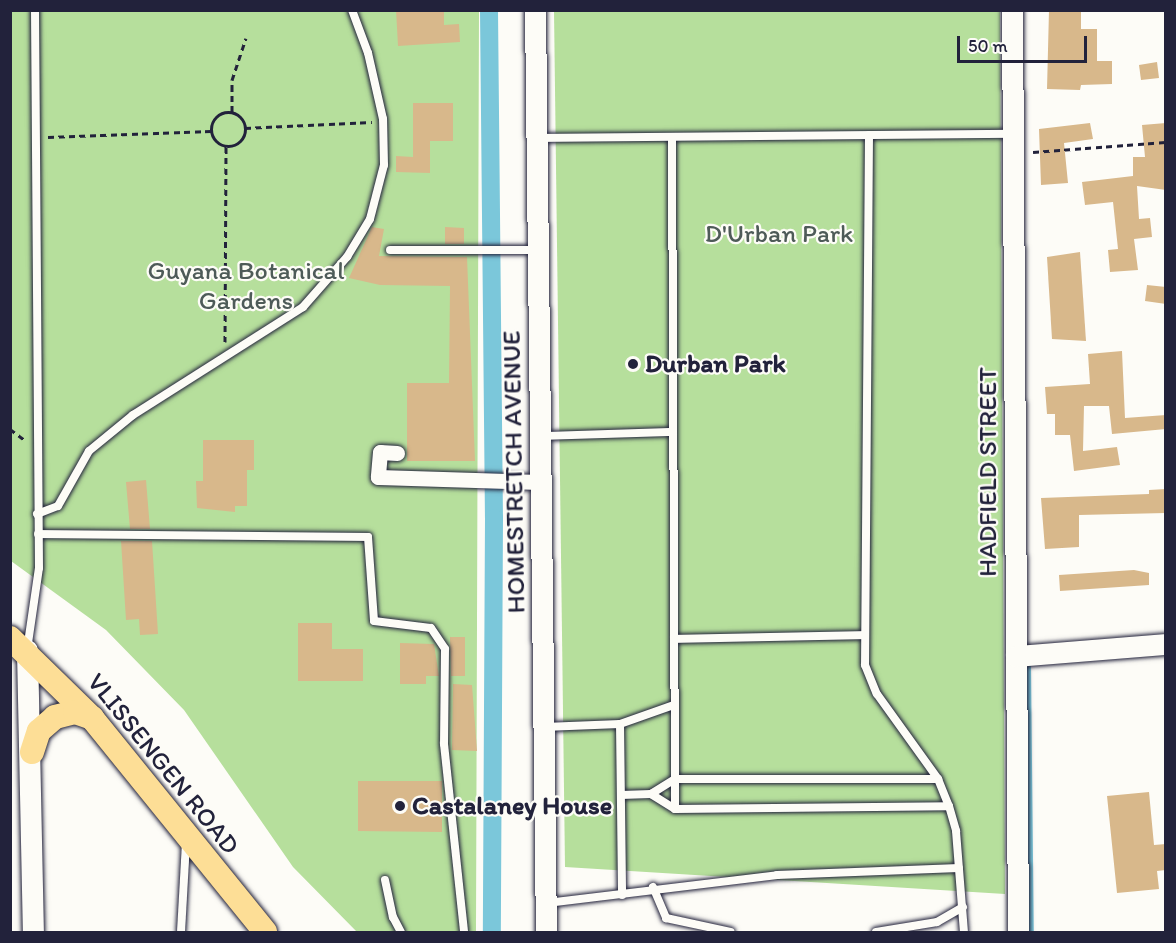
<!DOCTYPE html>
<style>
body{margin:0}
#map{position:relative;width:1176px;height:943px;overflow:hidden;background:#fdfcf7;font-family:Itim,sans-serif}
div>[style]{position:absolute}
.green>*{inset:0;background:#b6df9c}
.stream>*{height:5px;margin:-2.5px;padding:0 2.5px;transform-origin:2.5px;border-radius:2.5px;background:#7bc7da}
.canal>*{height:18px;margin:-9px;padding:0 9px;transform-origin:9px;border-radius:9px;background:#7bc7da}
.building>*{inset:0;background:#d8b88b}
.path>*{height:3px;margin-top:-1.5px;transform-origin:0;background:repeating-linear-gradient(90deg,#22223b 0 6px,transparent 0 10.5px)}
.path>.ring{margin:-1.5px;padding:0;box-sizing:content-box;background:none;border:3px solid #22223b;border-radius:50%}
.roads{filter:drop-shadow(0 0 2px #22223b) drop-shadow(0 0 2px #22223b)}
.lane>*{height:8px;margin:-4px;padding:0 4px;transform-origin:4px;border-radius:4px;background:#fdfcf7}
.street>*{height:15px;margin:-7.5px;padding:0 7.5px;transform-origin:7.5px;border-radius:7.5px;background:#fdfcf7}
.secondary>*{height:21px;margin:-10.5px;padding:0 10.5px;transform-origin:10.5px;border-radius:10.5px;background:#fdfcf7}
.primary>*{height:24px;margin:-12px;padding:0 12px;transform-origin:12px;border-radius:12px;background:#fdde96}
.dots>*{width:16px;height:16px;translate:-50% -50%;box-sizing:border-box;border:3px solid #fdfcf7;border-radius:50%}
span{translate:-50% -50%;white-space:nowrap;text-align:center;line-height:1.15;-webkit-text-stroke:4.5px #fdfcf7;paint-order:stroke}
.park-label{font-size:26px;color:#4e5b58}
.poi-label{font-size:26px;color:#22223b;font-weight:700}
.left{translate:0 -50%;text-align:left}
.street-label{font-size:26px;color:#22223b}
.frame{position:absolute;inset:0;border:12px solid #22223b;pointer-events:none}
.scale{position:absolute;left:957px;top:36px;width:130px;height:27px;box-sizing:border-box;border:3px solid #22223b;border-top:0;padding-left:8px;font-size:18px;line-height:21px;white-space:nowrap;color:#22223b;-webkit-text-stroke:4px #fdfcf7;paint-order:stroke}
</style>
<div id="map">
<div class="green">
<i style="clip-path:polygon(11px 11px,479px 11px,476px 932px,357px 932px,293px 867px,184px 710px,106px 630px,11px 561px)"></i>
<i style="clip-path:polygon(554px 11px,1000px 11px,1005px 894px,565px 867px)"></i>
</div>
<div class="stream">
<i style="left:1028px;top:666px;width:266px;rotate:89.4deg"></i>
</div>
<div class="canal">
<i style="left:489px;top:10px;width:508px;rotate:89.44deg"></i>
<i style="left:494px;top:518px;width:414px;rotate:90.3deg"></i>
</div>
<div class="building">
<i style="clip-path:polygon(396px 10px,444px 10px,444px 25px,459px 24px,460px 42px,398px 46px)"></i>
<i style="clip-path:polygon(1049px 10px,1081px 10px,1081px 29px,1097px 29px,1097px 61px,1112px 61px,1112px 84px,1081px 85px,1080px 90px,1047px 89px)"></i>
<i style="clip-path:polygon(1157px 62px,1159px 78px,1141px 80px,1139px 65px)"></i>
<i style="clip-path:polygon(413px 103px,453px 103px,453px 141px,430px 141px,430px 173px,396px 172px,396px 156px,413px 157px)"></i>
<i style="clip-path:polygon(1090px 123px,1093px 139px,1064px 143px,1068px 183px,1041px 185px,1039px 129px)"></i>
<i style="clip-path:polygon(1166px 123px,1166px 190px,1137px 186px,1139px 219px,1150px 218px,1152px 237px,1134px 239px,1138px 270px,1110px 272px,1108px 250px,1118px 249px,1113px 202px,1085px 205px,1082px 182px,1133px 176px,1133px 157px,1145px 157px,1142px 125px)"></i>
<i style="clip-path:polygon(372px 227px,384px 229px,379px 256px,467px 257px,475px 461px,407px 461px,407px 383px,449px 383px,450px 286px,380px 285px,349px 278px)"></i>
<i style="clip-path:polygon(445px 227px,464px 228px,464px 244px,445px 244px)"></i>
<i style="clip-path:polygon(1080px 252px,1086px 341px,1052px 339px,1047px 257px)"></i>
<i style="clip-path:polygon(1147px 285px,1166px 287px,1166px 304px,1145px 301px)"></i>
<i style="clip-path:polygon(1122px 351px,1125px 418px,1166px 415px,1166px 429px,1112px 434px,1109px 406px,1084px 406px,1083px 451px,1117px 447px,1120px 465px,1074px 471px,1070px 435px,1055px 435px,1055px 414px,1047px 414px,1045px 387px,1090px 384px,1088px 354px)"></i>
<i style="clip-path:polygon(203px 440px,254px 440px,254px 470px,247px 470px,247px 506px,235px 506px,235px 512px,197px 508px,196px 481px,203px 481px)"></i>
<i style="clip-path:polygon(146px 480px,150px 529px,130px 529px,126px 482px)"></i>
<i style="clip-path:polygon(1166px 489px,1166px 513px,1079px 515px,1079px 547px,1045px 549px,1041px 498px,1149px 494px,1149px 490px)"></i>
<i style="clip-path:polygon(121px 541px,152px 541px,158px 634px,140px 635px,139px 619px,126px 620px)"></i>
<i style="clip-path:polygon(1134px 570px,1149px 573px,1149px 585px,1060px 591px,1059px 575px)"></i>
<i style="clip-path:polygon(298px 623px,332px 623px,332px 649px,363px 649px,363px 681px,298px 681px)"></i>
<i style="clip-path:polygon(450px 637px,465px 637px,465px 676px,451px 676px)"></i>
<i style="clip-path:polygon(400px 643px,434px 644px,439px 676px,426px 676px,426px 684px,400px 684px)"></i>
<i style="clip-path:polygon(453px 684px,472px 685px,477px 751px,452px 750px)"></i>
<i style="clip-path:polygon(358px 781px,442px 781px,442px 832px,358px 831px)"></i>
<i style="clip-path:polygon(1149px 792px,1154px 845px,1166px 844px,1166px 870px,1157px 871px,1159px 889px,1117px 893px,1107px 796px)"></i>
</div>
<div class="path">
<i style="left:232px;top:112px;width:32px;rotate:-90deg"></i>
<i style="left:232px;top:80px;width:44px;rotate:-71.6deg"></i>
<i class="ring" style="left:211px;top:112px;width:31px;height:31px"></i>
<i style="left:245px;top:128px;width:127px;rotate:-2.7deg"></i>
<i style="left:48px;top:137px;width:163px;rotate:-2.1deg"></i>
<i style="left:1033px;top:152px;width:133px;rotate:-4.3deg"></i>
<i style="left:225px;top:342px;width:197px;rotate:-89.7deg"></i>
<i style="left:10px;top:429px;width:20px;rotate:37deg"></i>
</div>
<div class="roads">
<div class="lane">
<i style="left:869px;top:135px;width:530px;rotate:90.43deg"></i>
<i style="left:865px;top:665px;width:31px;rotate:68deg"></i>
<i style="left:877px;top:694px;width:105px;rotate:54.3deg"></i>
<i style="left:938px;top:779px;width:29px;rotate:68deg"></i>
<i style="left:949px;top:806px;width:26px;rotate:74deg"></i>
<i style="left:956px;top:831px;width:101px;rotate:85.5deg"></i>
<i style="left:672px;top:137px;width:672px;rotate:89.74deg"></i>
<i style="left:537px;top:138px;width:474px;rotate:-0.5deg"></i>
<i style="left:390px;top:250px;width:145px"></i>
<i style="left:543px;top:436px;width:130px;rotate:-1.8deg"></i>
<i style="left:37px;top:514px;width:22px;rotate:-21deg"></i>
<i style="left:58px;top:506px;width:63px;rotate:-60.6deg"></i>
<i style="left:89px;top:451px;width:57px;rotate:-39.3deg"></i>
<i style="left:133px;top:415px;width:201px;rotate:-32.4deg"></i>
<i style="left:303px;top:307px;width:67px;rotate:-48.7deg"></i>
<i style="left:347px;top:257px;width:44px;rotate:-58.8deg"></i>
<i style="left:370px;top:219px;width:56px;rotate:-75.5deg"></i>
<i style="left:384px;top:165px;width:46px;rotate:-91.2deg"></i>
<i style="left:383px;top:119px;width:68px;rotate:-102.8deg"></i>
<i style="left:368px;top:53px;width:46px;rotate:-110.4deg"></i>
<i style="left:38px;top:534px;width:330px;rotate:0.5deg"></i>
<i style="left:368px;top:537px;width:84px;rotate:85.9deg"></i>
<i style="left:374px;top:621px;width:57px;rotate:7deg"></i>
<i style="left:431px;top:628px;width:25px;rotate:56deg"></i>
<i style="left:445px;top:649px;width:95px;rotate:90.6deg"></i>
<i style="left:444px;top:744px;width:189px;rotate:83.9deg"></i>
<i style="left:674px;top:639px;width:191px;rotate:-1.2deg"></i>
<i style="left:27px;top:650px;width:83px;rotate:-81.7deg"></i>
<i style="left:39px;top:568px;width:558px;rotate:-90.41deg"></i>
<i style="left:620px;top:724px;width:171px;rotate:89.3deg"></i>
<i style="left:544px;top:727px;width:76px;rotate:-2.3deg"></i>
<i style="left:620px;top:724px;width:57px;rotate:-19.4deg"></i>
<i style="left:651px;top:794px;width:28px;rotate:-32deg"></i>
<i style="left:675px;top:779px;width:263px"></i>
<i style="left:621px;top:795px;width:30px;rotate:-2deg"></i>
<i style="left:651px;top:794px;width:28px;rotate:32deg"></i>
<i style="left:675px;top:809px;width:274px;rotate:-0.6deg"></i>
<i style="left:385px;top:880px;width:38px;rotate:78deg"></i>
<i style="left:393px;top:917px;width:17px;rotate:62deg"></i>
<i style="left:653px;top:887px;width:34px;rotate:67deg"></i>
<i style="left:666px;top:918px;width:66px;rotate:12.2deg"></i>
<i style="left:547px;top:903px;width:232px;rotate:-6.9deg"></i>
<i style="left:777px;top:875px;width:182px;rotate:-2.2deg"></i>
<i style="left:181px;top:932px;width:89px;rotate:-86.8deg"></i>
<i style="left:876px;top:932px;width:62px;rotate:-9.3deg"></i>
<i style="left:937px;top:922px;width:30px;rotate:-30deg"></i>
</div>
<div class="street">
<i style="left:397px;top:453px;width:17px;rotate:-177deg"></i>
<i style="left:380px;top:452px;width:25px;rotate:95deg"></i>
<i style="left:378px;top:477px;width:162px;rotate:1.8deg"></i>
</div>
<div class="secondary">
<i style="left:535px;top:10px;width:922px;rotate:89.32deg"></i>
<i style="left:1012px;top:10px;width:922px;rotate:89.63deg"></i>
<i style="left:27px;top:650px;width:282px;rotate:88.8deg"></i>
<i style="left:1016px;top:656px;width:150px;rotate:-4.6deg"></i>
</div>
<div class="primary">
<i style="left:10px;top:638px;width:115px;rotate:44.3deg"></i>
<i style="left:92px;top:718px;width:275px;rotate:51deg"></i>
<i style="left:32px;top:752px;width:22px;rotate:-72deg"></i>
<i style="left:39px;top:731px;width:21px;rotate:-41deg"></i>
<i style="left:55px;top:717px;width:21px;rotate:-14deg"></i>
<i style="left:75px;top:712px;width:18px;rotate:19deg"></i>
</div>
</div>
<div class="dots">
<i style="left:633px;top:364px;background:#22223b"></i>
<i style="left:400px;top:806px;background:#22223b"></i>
</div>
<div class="park-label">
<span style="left:779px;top:234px">D'Urban Park</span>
<span style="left:246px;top:286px">Guyana Botanical<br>Gardens</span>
</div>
<div class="poi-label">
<span class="left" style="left:645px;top:364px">Durban Park</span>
<span class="left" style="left:412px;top:806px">Castalaney House</span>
</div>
<div class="street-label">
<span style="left:514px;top:472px;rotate:-91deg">HOMESTRETCH AVENUE</span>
<span style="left:988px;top:472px;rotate:-90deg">HADFIELD STREET</span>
<span style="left:163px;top:764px;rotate:51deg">VLISSENGEN ROAD</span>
</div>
<div class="frame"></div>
<div class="scale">50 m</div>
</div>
